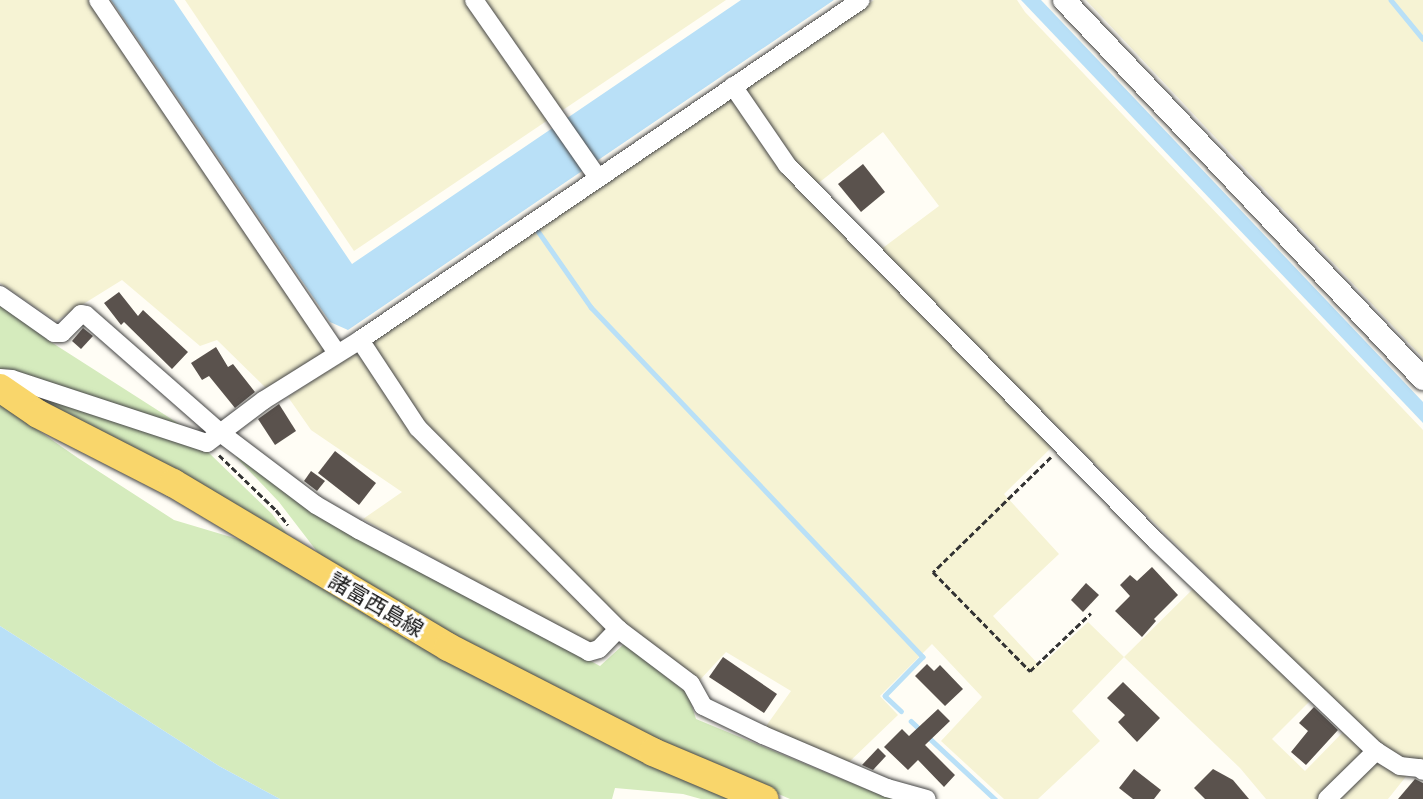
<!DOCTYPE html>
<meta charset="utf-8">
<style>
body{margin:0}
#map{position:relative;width:1423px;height:799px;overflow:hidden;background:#fffdf5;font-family:Lora,"Noto Sans JP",serif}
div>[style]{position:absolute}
.farmland>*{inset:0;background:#f6f3d4}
.green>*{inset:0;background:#d5ebbd}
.water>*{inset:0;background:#b9e0f7}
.stream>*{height:4.5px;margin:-2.25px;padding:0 2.25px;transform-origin:2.25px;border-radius:2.25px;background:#b9e0f7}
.building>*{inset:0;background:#5a524d}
.path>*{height:3px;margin-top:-1.5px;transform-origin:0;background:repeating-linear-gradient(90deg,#333 0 6px,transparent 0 9px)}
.roads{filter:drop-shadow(0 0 2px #444) drop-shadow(0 0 2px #444)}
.minor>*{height:18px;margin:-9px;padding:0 9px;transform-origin:9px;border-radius:9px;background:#fff}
.tertiary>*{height:22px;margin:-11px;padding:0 11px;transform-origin:11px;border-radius:11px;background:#fff}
.primary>*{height:28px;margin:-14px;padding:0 14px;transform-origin:14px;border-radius:14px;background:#f9d66b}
span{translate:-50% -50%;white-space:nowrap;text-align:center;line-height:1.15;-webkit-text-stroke:6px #fff;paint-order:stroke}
.street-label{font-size:21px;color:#111}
</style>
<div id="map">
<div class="farmland">
<i style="clip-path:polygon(0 0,90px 0,328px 350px,269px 391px,217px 340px,200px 346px,122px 280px,56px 321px,0 283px)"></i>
<i style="clip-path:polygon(185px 0,726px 0,354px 251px)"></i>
<i style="clip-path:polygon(874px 0,1017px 0,1025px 12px,1423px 430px,1423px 764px,1386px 753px,880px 250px,939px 206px,883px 132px,816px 185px,792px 160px,744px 87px)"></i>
<i style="clip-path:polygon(1086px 0,1423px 0,1423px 358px)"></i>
<i style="clip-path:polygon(732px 97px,1053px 446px,1004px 494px,1059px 554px,993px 616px,1040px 666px,1088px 622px,1124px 657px,1196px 586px,1314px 697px,1272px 739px,1305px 771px,1346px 729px,1408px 774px,1388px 799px,1266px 799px,1240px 768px,1124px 657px,1072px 711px,1100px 741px,1038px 799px,1004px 799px,941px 741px,982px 697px,932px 644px,880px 696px,898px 715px,847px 764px,764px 729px,791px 691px,726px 652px,698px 682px,618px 621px,590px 645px,363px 519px,402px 492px,311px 430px,288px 397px)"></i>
</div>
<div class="green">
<i style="clip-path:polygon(0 305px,51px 342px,187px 429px,0 369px)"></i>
<i style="clip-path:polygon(16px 387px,206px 450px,272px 514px,303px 555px)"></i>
<i style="clip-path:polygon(0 404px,78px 458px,174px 520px,241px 540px,737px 799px,701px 799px,683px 794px,615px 788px,612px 799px,280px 799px,219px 766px,0 626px)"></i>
<i style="clip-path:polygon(239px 454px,324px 519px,600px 666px,624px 644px,688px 694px,696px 719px,878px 794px,897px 799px,790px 799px,655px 740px,454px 635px,322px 558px,279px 502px,236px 457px)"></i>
</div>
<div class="water">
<i style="clip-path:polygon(111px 0,174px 0,352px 264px,741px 0,834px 0,348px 330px,330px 322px)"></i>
<i style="clip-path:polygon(1021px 0,1041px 0,1423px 402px,1423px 423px)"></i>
<i style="clip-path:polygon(0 626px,219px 766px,280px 799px,0 799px)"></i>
</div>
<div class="stream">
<i style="left:1391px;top:0;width:50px;rotate:50.6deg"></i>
<i style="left:538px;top:231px;width:93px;rotate:55.1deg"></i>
<i style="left:591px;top:307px;width:482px;rotate:46.5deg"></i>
<i style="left:923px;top:657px;width:54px;rotate:134.3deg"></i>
<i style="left:885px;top:696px;width:22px;rotate:43deg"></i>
<i style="left:911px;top:721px;width:115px;rotate:42.9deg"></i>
</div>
<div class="building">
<i style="clip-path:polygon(863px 164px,885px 192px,861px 212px,838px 184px)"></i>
<i style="clip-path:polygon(119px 292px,138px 316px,143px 310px,188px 352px,172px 369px,124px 322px,121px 325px,104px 303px)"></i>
<i style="clip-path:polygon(83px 328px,93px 336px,81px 349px,72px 341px)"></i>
<i style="clip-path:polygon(216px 347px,228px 367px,233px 364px,255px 392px,235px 408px,209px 376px,202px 380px,191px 363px)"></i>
<i style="clip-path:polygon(279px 404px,296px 431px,275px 445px,258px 419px)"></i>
<i style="clip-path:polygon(335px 451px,376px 483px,359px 505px,318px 473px)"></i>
<i style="clip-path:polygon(311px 471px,325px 481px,317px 491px,304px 481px)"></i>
<i style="clip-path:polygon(1152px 567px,1178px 595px,1154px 619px,1156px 621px,1142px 637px,1115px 611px,1130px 596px,1120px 585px,1130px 575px,1137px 581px)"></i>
<i style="clip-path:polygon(1086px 583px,1099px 595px,1083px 612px,1071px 600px)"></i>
<i style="clip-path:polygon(723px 657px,777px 694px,764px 713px,709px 677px)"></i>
<i style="clip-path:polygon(927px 664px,934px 671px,940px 665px,963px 689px,945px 706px,915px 676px)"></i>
<i style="clip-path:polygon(1123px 682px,1160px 718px,1137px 742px,1118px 722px,1125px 715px,1107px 698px)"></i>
<i style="clip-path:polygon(1314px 707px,1338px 730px,1306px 765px,1291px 752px,1308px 731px,1299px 723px)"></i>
<i style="clip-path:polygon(938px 709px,950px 721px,925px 745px,955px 775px,944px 787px,918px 760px,908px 770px,884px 747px,902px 729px,909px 736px)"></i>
<i style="clip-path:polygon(878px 748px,886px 756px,873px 770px,862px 765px)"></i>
<i style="clip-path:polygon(1134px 769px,1161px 790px,1154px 799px,1133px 799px,1119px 788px)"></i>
<i style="clip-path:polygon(1213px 769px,1233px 780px,1249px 799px,1205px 799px,1194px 788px)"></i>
<i style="clip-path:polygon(1415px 779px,1423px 783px,1423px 799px,1398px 799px)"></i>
</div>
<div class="path">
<i style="left:219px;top:455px;width:79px;rotate:44deg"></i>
<i style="left:276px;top:510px;width:19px;rotate:51deg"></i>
<i style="left:1051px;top:457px;width:165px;rotate:135.7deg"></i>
<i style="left:933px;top:572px;width:139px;rotate:45.6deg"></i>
<i style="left:1030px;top:671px;width:84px;rotate:-43.6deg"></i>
</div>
<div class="roads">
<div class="minor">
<i style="left:98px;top:0;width:426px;rotate:55.9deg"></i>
<i style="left:474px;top:0;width:217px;rotate:55.1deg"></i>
<i style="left:733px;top:86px;width:96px;rotate:55.6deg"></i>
<i style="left:787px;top:165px;width:527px;rotate:45.54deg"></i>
<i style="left:1156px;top:541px;width:304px;rotate:43.7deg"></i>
<i style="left:1376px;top:751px;width:28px;rotate:32deg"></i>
<i style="left:1400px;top:766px;width:20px;rotate:6deg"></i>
<i style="left:1420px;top:768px;width:4px;rotate:45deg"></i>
<i style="left:0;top:295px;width:66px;rotate:35.1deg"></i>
<i style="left:54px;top:333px;width:8px"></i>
<i style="left:62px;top:333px;width:27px;rotate:-45deg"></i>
<i style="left:81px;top:314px;width:5px;rotate:11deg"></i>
<i style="left:86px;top:315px;width:181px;rotate:41.2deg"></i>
<i style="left:222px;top:434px;width:118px;rotate:37.1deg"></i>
<i style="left:316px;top:505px;width:50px;rotate:30.2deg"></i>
<i style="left:359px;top:530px;width:260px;rotate:27.9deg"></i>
<i style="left:589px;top:652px;width:10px;rotate:-17deg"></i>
<i style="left:599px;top:649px;width:28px;rotate:-46deg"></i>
<i style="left:360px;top:340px;width:105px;rotate:56.6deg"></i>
<i style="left:418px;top:428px;width:284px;rotate:45.1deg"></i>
<i style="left:618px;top:629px;width:91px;rotate:37deg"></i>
<i style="left:691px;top:684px;width:25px;rotate:61deg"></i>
<i style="left:703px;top:706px;width:67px;rotate:25.8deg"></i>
<i style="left:763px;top:735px;width:135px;rotate:23.1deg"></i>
<i style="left:887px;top:788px;width:41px;rotate:15.4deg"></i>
<i style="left:0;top:378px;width:12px;rotate:5deg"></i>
<i style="left:12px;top:379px;width:205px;rotate:18.2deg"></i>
<i style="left:207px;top:443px;width:71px;rotate:-37deg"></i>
<i style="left:264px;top:400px;width:113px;rotate:-32deg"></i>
<i style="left:360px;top:340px;width:605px;rotate:-34.16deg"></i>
<i style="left:1327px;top:799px;width:69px;rotate:-44.4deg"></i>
</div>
<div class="tertiary">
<i style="left:1064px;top:0;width:522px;rotate:46.55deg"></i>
</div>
<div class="primary">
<i style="left:0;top:388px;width:46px;rotate:34.4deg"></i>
<i style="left:38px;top:414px;width:152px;rotate:27.1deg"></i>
<i style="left:173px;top:483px;width:320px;rotate:30.8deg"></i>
<i style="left:448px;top:647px;width:230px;rotate:27.1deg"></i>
<i style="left:653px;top:752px;width:121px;rotate:22.9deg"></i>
</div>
</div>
<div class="street-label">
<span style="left:376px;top:605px;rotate:30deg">諸富西島線</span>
</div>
</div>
